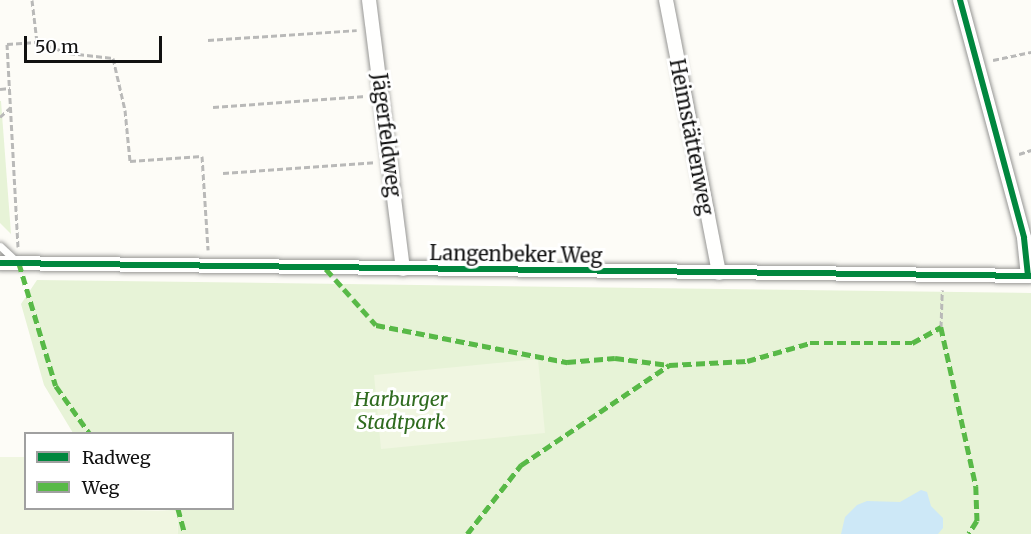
<!DOCTYPE html>
<meta charset="utf-8">
<style>
body{margin:0}
#map{position:relative;width:1031px;height:534px;overflow:hidden;background:#fdfcf7;font-family:Merriweather,serif}
div>[style]{position:absolute}
.green>*{inset:0;background:#e7f3d7}
.pitch>*{inset:0;background:#f0f6e1}
.water>*{inset:0;background:#cde8f7}
.path>*{height:3px;margin-top:-1.5px;transform-origin:0;background:repeating-linear-gradient(90deg,#b9b9b8 0 6px,transparent 0 9px)}
.roads{filter:drop-shadow(0 0 2px #979795) drop-shadow(0 0 2px #979795)}
.service>*{height:7px;margin:-3.5px;padding:0 3.5px;transform-origin:3.5px;border-radius:3.5px;background:#fffffe}
.minor>*{height:14px;margin:-7px;padding:0 7px;transform-origin:7px;border-radius:7px;background:#fffffe}
.quiet>*{height:4.5px;margin-top:-2.25px;transform-origin:0;background:repeating-linear-gradient(90deg,#58b947 0 9px,transparent 0 13.5px)}
.cycleway>*{height:6px;margin:-3px;padding:0 3px;transform-origin:3px;border-radius:3px;background:#00873e}
span{translate:-50% -50%;white-space:nowrap;text-align:center;line-height:1.15;-webkit-text-stroke:6px #fff;paint-order:stroke}
.street-label{font-size:20px;color:#111}
.park-label{font-size:20px;color:#2f6b1f;font-style:italic}
.legend{position:absolute;left:24px;top:432px;width:210px;height:78px;box-sizing:border-box;background:#fff;border:2px solid #a0a0a0;margin:0;padding:8px 10px;list-style:none;font-size:18px;color:#111}
.legend li{display:flex;align-items:center;gap:12px;height:30px}
.legend b{width:30px;border:2px solid #a0a0a0}
.scale{position:absolute;left:24px;top:36px;width:138px;height:27px;box-sizing:border-box;border:3px solid #111;border-top:0;padding-left:8px;font-size:18px;line-height:21px;white-space:nowrap;color:#111;-webkit-text-stroke:4px #fff;paint-order:stroke}
</style>
<div id="map">
<div class="green">
<i style="clip-path:polygon(0 101px,1px 101px,11px 234px,0 223px)"></i>
<i style="clip-path:polygon(37px 280px,1031px 293px,1031px 534px,178px 534px,177px 511px,138px 509px,232px 508px,232px 434px,73px 433px,44px 385px,21px 304px)"></i>
</div>
<div class="pitch">
<i style="clip-path:polygon(538px 359px,545px 433px,381px 449px,374px 375px)"></i>
<i style="clip-path:polygon(0 457px,25px 457px,26px 508px,177px 511px,178px 534px,0 534px)"></i>
</div>
<div class="water">
<i style="clip-path:polygon(921px 490px,927px 492px,931px 506px,943px 518px,943px 528px,938px 534px,841px 534px,845px 517px,857px 505px,867px 501px,900px 502px)"></i>
</div>
<div class="path">
<i style="left:32px;top:0;width:42px;rotate:83.2deg"></i>
<i style="left:37px;top:42px;width:34px;rotate:19deg"></i>
<i style="left:69px;top:53px;width:44px;rotate:6.5deg"></i>
<i style="left:113px;top:58px;width:53px;rotate:77deg"></i>
<i style="left:125px;top:110px;width:51px;rotate:84.4deg"></i>
<i style="left:130px;top:161px;width:72px;rotate:-4deg"></i>
<i style="left:202px;top:156px;width:94px;rotate:86.3deg"></i>
<i style="left:208px;top:40px;width:149px;rotate:-3.8deg"></i>
<i style="left:993px;top:60px;width:39px;rotate:-12deg"></i>
<i style="left:0;top:89px;width:10px;rotate:-6deg"></i>
<i style="left:213px;top:107px;width:153px;rotate:-4.1deg"></i>
<i style="left:0;top:117px;width:15px;rotate:-42deg"></i>
<i style="left:1019px;top:154px;width:13px;rotate:-18deg"></i>
<i style="left:223px;top:173px;width:152px;rotate:-4.1deg"></i>
<i style="left:18px;top:247px;width:203px;rotate:-93.1deg"></i>
<i style="left:7px;top:44px;width:30px;rotate:-4deg"></i>
<i style="left:941px;top:327px;width:37px;rotate:-88deg"></i>
</div>
<div class="roads">
<div class="service">
<i style="left:0;top:246px;width:23px;rotate:43deg"></i>
</div>
<div class="minor">
<i style="left:369px;top:0;width:271px;rotate:82.8deg"></i>
<i style="left:666px;top:0;width:278px;rotate:79deg"></i>
<i style="left:960px;top:0;width:246px;rotate:74.9deg"></i>
<i style="left:1024px;top:238px;width:38px;rotate:84deg"></i>
<i style="left:0;top:263px;width:1031px;rotate:0.72deg"></i>
</div>
</div>
<div class="quiet">
<i style="left:19px;top:263px;width:128px;rotate:73.3deg"></i>
<i style="left:56px;top:386px;width:59px;rotate:54.7deg"></i>
<i style="left:326px;top:269px;width:75px;rotate:48.2deg"></i>
<i style="left:376px;top:325px;width:195px;rotate:11deg"></i>
<i style="left:567px;top:362px;width:48px;rotate:-4.8deg"></i>
<i style="left:615px;top:358px;width:54px;rotate:7.4deg"></i>
<i style="left:178px;top:508px;width:27px;rotate:75deg"></i>
<i style="left:467px;top:534px;width:88px;rotate:-52deg"></i>
<i style="left:521px;top:465px;width:179px;rotate:-34deg"></i>
<i style="left:669px;top:365px;width:78px;rotate:-2.9deg"></i>
<i style="left:747px;top:361px;width:66px;rotate:-15.9deg"></i>
<i style="left:810px;top:343px;width:102px"></i>
<i style="left:912px;top:343px;width:33px;rotate:-29deg"></i>
<i style="left:941px;top:327px;width:163px;rotate:77.6deg"></i>
<i style="left:976px;top:486px;width:35px;rotate:88deg"></i>
<i style="left:977px;top:521px;width:15px;rotate:122deg"></i>
</div>
<div class="cycleway">
<i style="left:960px;top:0;width:246px;rotate:74.9deg"></i>
<i style="left:1024px;top:238px;width:38px;rotate:84deg"></i>
<i style="left:0;top:263px;width:1031px;rotate:0.72deg"></i>
</div>
<div class="street-label">
<span style="left:387px;top:135px;rotate:83deg">Jägerfeldweg</span>
<span style="left:692px;top:137px;rotate:79deg">Heimstättenweg</span>
<span style="left:516px;top:254px;rotate:1deg">Langenbeker Weg</span>
</div>
<div class="park-label">
<span style="left:401px;top:410px">Harburger<br>Stadtpark</span>
</div>
<ul class="legend">
<li><b style="height:8px;background:#00873e"></b>Radweg</li>
<li><b style="height:8px;background:#58b947"></b>Weg</li>
</ul>
<div class="scale">50 m</div>
</div>
